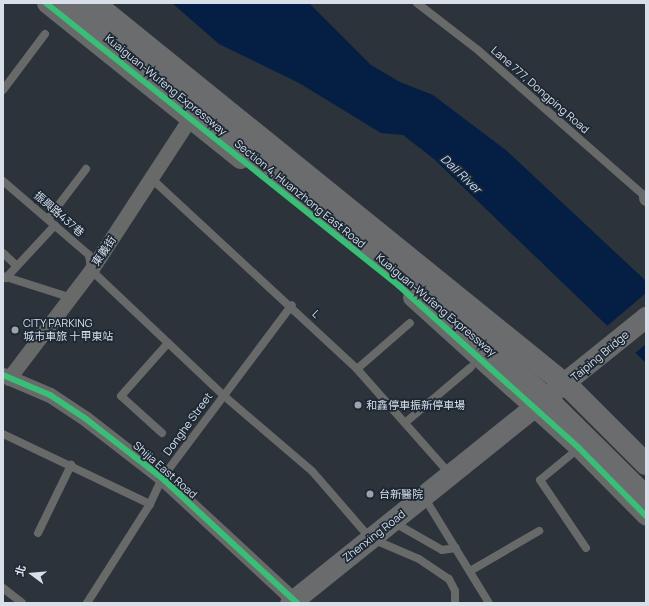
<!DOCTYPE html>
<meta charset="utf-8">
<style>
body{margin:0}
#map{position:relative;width:649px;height:606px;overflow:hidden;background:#2d333a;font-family:Manrope,"Noto Sans TC",sans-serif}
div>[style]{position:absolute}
.water>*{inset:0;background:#041e44}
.pier>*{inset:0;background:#2d333a}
.service>*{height:8px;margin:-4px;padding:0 4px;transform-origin:4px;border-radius:4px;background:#686969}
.minor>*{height:15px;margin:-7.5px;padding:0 7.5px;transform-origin:7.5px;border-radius:7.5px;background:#686969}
.tertiary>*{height:19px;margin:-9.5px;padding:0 9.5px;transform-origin:9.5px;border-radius:9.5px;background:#686969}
.secondary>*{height:21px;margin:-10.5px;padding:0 10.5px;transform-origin:10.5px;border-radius:10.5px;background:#6a6b6d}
.trunk-bridge>*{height:22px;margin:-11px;padding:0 11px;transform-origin:11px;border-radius:11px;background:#6b6c6e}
.cycleway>*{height:6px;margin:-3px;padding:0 3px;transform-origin:3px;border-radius:3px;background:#3abd76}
.dots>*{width:11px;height:11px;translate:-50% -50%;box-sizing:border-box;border:2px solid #1d2835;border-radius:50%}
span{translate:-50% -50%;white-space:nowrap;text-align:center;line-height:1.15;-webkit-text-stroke:3.5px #1d2835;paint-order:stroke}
.street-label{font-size:11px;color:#d8dfe8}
.poi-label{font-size:11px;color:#d8dfe8}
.left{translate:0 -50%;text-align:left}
.water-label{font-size:12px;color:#c1dbfe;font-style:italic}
.frame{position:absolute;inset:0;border:4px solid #d8dfe8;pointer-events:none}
.north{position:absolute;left:12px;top:554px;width:40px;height:40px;-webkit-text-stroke:3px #1d2835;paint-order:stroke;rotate:286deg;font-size:11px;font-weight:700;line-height:16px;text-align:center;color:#d8dfe8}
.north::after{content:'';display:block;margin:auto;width:14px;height:18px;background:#d8dfe8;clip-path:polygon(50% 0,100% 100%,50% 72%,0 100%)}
</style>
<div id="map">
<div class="water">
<i style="clip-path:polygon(172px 3px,309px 3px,371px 65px,400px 82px,433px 95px,507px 151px,646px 281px,646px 363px,434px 159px,403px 135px,381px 133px,299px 83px,219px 44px)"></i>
</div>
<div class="pier">
<i style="clip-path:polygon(646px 293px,646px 344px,634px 354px,606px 327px)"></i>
</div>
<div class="service">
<i style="left:417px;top:3px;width:78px;rotate:37.7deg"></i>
<i style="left:479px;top:51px;width:222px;rotate:41.2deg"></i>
<i style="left:3px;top:90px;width:70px;rotate:-53.1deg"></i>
<i style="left:153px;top:180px;width:278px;rotate:42.8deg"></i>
<i style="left:357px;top:369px;width:140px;rotate:48.5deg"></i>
<i style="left:3px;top:181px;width:113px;rotate:40.7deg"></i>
<i style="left:89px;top:255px;width:15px;rotate:82deg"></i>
<i style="left:91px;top:270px;width:182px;rotate:43.4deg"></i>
<i style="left:223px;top:395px;width:117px;rotate:40.5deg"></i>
<i style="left:312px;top:471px;width:89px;rotate:49.1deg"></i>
<i style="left:370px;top:538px;width:53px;rotate:23.2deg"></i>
<i style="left:419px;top:559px;width:36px;rotate:34deg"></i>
<i style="left:449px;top:579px;width:13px;rotate:63deg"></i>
<i style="left:455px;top:591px;width:12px;rotate:90deg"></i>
<i style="left:48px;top:219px;width:63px;rotate:-52.8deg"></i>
<i style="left:3px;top:253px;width:19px;rotate:43deg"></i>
<i style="left:3px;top:276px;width:69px;rotate:17.7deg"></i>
<i style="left:6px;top:278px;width:72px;rotate:-47.2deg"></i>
<i style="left:357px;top:369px;width:70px;rotate:-41deg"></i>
<i style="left:406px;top:422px;width:85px;rotate:-40.2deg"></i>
<i style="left:162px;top:433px;width:55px;rotate:-137.9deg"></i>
<i style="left:121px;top:396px;width:71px;rotate:-48.4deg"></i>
<i style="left:3px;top:434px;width:163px;rotate:25.5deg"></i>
<i style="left:579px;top:448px;width:50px;rotate:140.6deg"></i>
<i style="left:540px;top:480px;width:82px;rotate:55.9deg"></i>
<i style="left:424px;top:497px;width:124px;rotate:58.5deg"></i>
<i style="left:393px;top:522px;width:56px;rotate:29.7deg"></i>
<i style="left:442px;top:550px;width:14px;rotate:-8deg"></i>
<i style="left:38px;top:533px;width:76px;rotate:-64.1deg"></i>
<i style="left:470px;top:571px;width:80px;rotate:-30.1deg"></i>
<i style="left:3px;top:588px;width:24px;rotate:38deg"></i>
<i style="left:87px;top:603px;width:117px;rotate:-57.5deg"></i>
<i style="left:150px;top:504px;width:29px;rotate:-65deg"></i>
<i style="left:162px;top:478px;width:216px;rotate:-53.1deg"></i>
</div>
<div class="minor">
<i style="left:646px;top:197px;width:1px;rotate:90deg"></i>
<i style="left:3px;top:375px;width:51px;rotate:23.1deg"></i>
<i style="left:50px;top:395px;width:43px;rotate:33.7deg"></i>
<i style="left:86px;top:419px;width:96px;rotate:37.8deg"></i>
<i style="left:162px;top:478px;width:184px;rotate:42.8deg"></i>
<i style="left:9px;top:378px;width:136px;rotate:-52.8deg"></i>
<i style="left:91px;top:270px;width:181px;rotate:-56.9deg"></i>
</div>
<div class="tertiary">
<i style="left:46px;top:3px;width:249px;rotate:38.8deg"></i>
<i style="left:412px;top:297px;width:225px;rotate:42.1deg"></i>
<i style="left:579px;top:448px;width:95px;rotate:45.4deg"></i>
</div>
<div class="secondary">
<i style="left:290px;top:603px;width:457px;rotate:-38.8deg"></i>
</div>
<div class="trunk-bridge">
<i style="left:66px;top:3px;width:509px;rotate:39.1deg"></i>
<i style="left:461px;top:324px;width:113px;rotate:41deg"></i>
<i style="left:546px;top:398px;width:141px;rotate:44.7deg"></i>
<i style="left:94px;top:3px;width:614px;rotate:38.98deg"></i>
<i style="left:571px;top:389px;width:106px;rotate:45deg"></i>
</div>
<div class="cycleway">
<i style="left:46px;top:3px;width:451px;rotate:38.7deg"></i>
<i style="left:398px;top:285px;width:244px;rotate:42deg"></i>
<i style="left:579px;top:448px;width:95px;rotate:45.4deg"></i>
<i style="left:3px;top:375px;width:51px;rotate:23.1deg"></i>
<i style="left:50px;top:395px;width:43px;rotate:33.7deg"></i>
<i style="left:86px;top:419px;width:96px;rotate:37.8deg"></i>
<i style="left:162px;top:478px;width:184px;rotate:42.8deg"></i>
</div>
<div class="dots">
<i style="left:15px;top:330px;background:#9ca3ab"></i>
<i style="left:358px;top:405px;background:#9ca3ab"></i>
<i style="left:370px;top:494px;background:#9ca3ab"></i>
</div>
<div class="street-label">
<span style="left:166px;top:85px;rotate:39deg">Kuaiguan-Wufeng Expressway</span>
<span style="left:540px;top:90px;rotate:41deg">Lane 777, Dongping Road</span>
<span style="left:300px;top:194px;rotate:39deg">Section 4, Huanzhong East Road</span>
<span style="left:59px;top:214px;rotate:41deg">振興路437巷</span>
<span style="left:104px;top:251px;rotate:-56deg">東義街</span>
<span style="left:436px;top:305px;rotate:40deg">Kuaiguan-Wufeng Expressway</span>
<span style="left:316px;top:314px;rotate:44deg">L</span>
<span style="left:600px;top:356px;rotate:-40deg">Taiping Bridge</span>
<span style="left:188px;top:424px;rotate:-54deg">Donghe Street</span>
<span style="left:165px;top:470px;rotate:41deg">Shijia East Road</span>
<span style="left:374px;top:536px;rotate:-38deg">Zhenxing Road</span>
</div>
<div class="poi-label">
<span class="left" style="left:23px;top:330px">CITY PARKING<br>城市車旅 十甲東站</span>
<span class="left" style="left:366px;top:405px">和鑫停車振新停車場</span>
<span class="left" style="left:379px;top:494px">台新醫院</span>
</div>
<div class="water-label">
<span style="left:461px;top:174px;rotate:43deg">Dali River</span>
</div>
<div class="frame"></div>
<div class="north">北</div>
</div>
